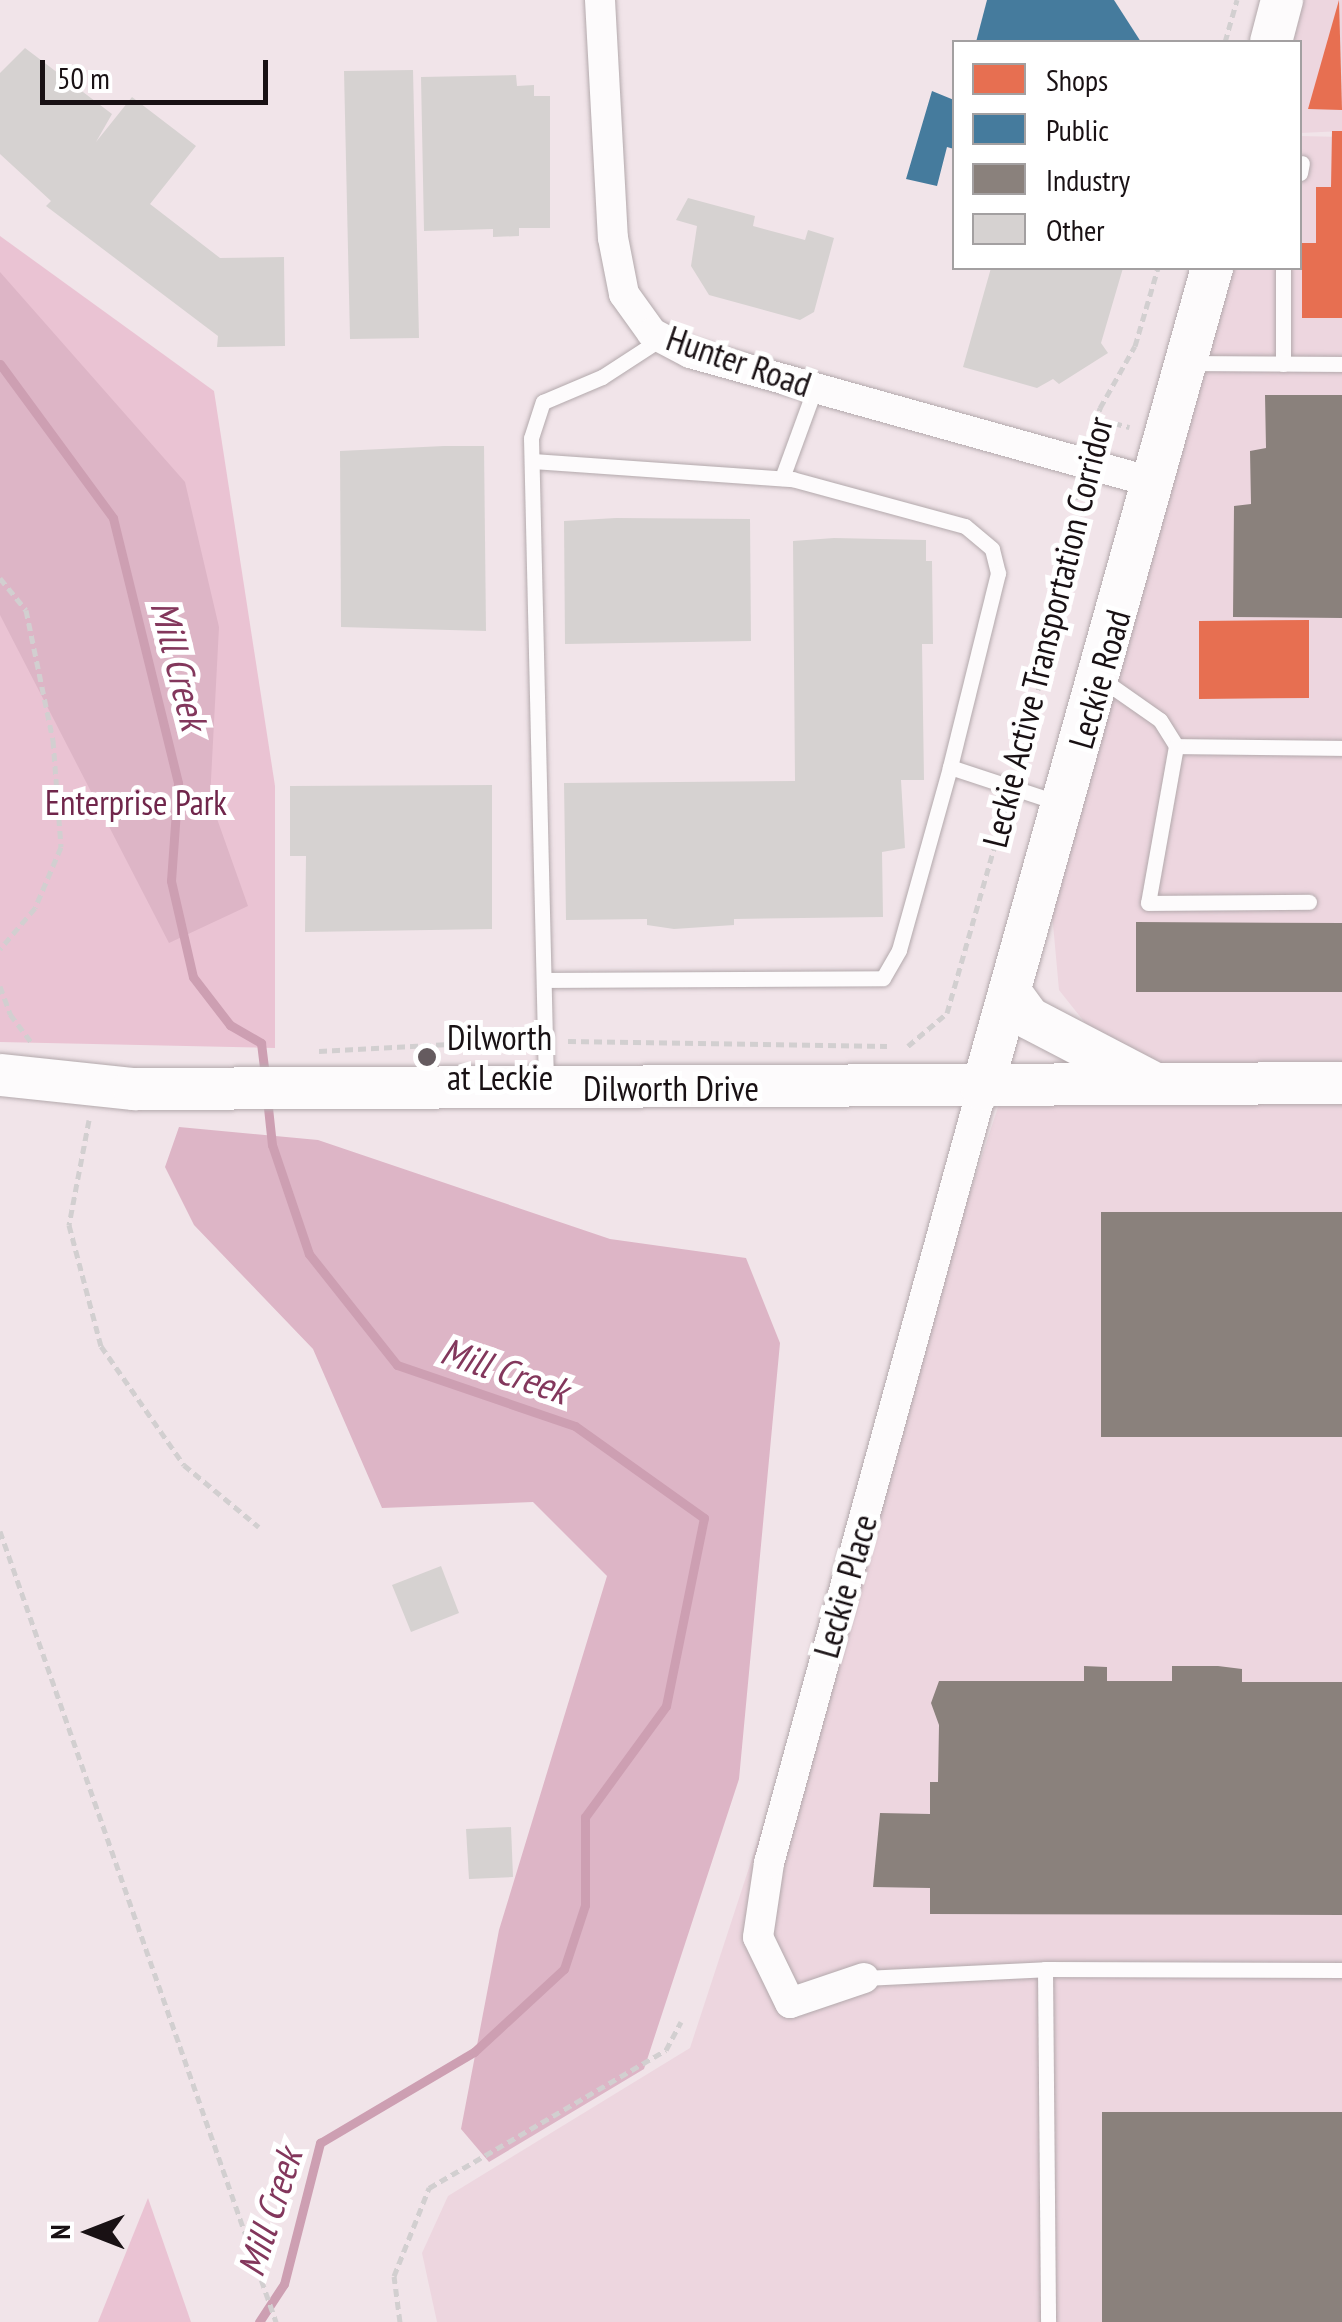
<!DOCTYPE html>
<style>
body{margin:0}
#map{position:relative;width:1342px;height:2322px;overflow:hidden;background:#f1e4e9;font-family:"PT Sans Narrow",sans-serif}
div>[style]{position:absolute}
.built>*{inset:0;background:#edd6df}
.green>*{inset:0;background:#eac3d3}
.forest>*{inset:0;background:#ddb5c6}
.shops>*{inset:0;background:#e76f51}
.public>*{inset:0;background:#457b9d}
.industry>*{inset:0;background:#8a817c}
.stream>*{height:9px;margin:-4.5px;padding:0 4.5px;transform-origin:4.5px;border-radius:4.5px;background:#cd9fb2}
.building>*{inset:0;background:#d6d2d1}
.path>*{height:5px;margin-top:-2.5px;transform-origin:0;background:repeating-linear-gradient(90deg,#d2cfd0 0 8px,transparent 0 13px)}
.roads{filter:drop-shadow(0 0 2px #b3a9ac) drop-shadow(0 0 2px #b3a9ac)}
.lane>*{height:15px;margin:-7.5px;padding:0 7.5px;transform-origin:7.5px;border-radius:7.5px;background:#fdfbfc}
.street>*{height:30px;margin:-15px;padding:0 15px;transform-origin:15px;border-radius:15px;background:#fdfbfc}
.secondary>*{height:42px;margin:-21px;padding:0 21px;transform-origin:21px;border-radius:21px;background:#fdfbfc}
.dots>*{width:28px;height:28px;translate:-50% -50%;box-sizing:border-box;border:5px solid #fff;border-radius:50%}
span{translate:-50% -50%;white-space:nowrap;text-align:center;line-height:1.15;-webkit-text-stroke:10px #fff;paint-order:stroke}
.street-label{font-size:35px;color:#191114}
.park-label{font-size:35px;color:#70264b}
.poi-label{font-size:35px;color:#191114}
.left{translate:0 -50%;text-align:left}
.water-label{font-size:38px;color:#83375c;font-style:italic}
.legend{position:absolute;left:952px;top:40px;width:350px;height:230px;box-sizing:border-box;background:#fff;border:2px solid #a3a0a1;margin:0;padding:12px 18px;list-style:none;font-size:30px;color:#191114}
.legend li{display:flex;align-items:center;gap:20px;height:50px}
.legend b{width:50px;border:2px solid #a3a0a1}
.north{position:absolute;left:40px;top:2182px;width:100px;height:100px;-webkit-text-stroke:8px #fff;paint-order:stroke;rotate:270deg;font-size:28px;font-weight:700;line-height:40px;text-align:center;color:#191114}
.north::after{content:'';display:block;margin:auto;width:35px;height:45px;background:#191114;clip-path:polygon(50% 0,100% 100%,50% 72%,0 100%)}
.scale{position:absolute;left:40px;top:60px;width:228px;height:45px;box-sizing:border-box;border:5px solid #191114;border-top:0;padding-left:12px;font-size:30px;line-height:35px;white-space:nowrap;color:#191114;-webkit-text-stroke:8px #fff;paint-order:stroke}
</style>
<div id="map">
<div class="built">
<i style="clip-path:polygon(1300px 0,1342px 0,1342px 131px,1300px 133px,1300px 42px,1288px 42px)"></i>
<i style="clip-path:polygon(1300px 136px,1342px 137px,1342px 1068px,1155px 1071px,1101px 1043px,1059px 990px,1052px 913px,1228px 268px,1300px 268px)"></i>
<i style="clip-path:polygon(1000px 1101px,1342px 1103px,1342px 2322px,437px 2322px,422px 2253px,448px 2196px,690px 2048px)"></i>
</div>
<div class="green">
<i style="clip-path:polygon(0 236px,214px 391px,275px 786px,275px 1048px,0 1042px)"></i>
<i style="clip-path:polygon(148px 2198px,191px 2322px,98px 2322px)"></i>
</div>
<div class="forest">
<i style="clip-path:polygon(0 272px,185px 482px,219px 627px,210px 799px,248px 906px,169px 943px,0 615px)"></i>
<i style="clip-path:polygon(179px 1127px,318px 1140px,610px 1239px,746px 1258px,780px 1343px,739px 1779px,644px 2069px,489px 2162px,461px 2129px,499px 1930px,607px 1576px,533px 1502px,382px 1508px,313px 1349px,194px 1225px,165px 1167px)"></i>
</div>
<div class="shops">
<i style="clip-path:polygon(1339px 0,1342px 110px,1308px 109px)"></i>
<i style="clip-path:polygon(1332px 131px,1342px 131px,1342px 318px,1302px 318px,1302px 243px,1316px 243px,1316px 187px,1331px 187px)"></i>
<i style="clip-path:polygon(1309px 620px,1309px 698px,1199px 699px,1199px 621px)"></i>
</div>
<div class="public">
<i style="clip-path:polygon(987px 0,1114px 0,1141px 42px,976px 42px)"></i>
<i style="clip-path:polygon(932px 91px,954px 100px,954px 149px,947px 147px,937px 186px,906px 179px)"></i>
</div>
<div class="industry">
<i style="clip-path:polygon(1265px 395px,1342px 395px,1342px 618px,1233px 617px,1234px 506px,1251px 504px,1250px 451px,1266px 448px)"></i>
<i style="clip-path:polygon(1136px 922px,1342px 923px,1342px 992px,1136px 992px)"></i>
<i style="clip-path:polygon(1101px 1212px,1342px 1212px,1342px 1437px,1101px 1437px)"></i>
<i style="clip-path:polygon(1084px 1666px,1107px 1667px,1107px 1681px,1172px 1681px,1172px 1666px,1218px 1666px,1242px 1669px,1242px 1682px,1342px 1682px,1342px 1915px,930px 1914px,930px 1888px,873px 1887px,880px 1813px,930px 1814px,930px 1782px,938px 1782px,939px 1725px,931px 1703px,939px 1681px,1084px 1681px)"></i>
<i style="clip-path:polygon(1102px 2112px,1342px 2112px,1342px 2322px,1102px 2322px)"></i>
</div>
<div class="stream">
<i style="left:0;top:364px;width:191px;rotate:53.7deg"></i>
<i style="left:113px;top:518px;width:273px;rotate:76.2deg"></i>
<i style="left:178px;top:783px;width:98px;rotate:94.1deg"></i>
<i style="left:171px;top:881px;width:98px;rotate:77.1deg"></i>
<i style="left:193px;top:977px;width:61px;rotate:52.4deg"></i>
<i style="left:230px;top:1025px;width:36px;rotate:30deg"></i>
<i style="left:261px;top:1043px;width:35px;rotate:83deg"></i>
<i style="left:259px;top:2322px;width:45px;rotate:-56.7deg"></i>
<i style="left:284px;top:2284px;width:146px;rotate:-75.7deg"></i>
<i style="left:320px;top:2143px;width:179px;rotate:-30.6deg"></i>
<i style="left:474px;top:2052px;width:122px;rotate:-42.7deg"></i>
<i style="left:564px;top:1969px;width:67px;rotate:-71.8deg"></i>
<i style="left:585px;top:1905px;width:88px;rotate:-90deg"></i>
<i style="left:585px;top:1817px;width:137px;rotate:-53.9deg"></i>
<i style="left:666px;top:1706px;width:192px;rotate:-78.6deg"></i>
<i style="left:704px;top:1518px;width:158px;rotate:-144.5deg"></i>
<i style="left:575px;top:1426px;width:188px;rotate:-161.1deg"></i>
<i style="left:397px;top:1365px;width:142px;rotate:-128.4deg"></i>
<i style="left:309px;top:1254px;width:115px;rotate:-108.7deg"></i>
<i style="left:272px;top:1145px;width:47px;rotate:-96.1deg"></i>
</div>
<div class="building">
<i style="clip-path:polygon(25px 48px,112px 114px,96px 142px,132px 97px,196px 146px,150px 204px,220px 258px,284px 257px,285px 346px,217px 347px,218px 336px,46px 206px,51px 201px,0 154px,0 73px)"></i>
<i style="clip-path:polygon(413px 70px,419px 338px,350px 339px,344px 71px)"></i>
<i style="clip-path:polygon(516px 75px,517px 86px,534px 85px,534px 96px,550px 96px,550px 228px,519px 228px,519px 236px,493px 237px,493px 229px,424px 231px,421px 77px)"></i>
<i style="clip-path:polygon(688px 198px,755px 216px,753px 226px,805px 240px,808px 230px,834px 238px,814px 312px,800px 320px,709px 295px,691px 266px,697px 226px,676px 220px)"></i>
<i style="clip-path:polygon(991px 268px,1123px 268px,1101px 343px,1108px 353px,1059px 384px,1053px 379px,1037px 388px,963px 367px)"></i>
<i style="clip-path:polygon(444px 446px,484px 446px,486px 631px,341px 627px,340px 451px)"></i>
<i style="clip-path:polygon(616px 518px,750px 519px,751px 641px,565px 644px,564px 521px)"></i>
<i style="clip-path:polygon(834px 538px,926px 540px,926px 561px,932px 561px,933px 644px,922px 644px,924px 780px,901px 780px,905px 848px,882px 852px,883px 917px,734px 919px,734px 925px,674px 929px,647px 925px,647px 919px,566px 920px,564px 783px,795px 781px,793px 541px)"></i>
<i style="clip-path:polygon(492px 785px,492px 929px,305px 932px,306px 856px,290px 856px,290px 786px)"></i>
<i style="clip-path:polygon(441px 1566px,459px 1613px,411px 1632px,392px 1585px)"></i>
<i style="clip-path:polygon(511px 1827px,513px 1877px,469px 1879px,466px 1829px)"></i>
</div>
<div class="path">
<i style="left:1225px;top:42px;width:44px;rotate:-74.1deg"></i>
<i style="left:1114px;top:423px;width:16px;rotate:15deg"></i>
<i style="left:1093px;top:436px;width:29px;rotate:-76deg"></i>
<i style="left:1100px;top:408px;width:71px;rotate:-60.6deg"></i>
<i style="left:1135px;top:346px;width:81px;rotate:-73.6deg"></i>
<i style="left:0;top:578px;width:41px;rotate:50.9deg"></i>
<i style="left:26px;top:610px;width:133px;rotate:78.3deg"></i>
<i style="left:53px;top:740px;width:107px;rotate:85.7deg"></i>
<i style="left:61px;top:847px;width:66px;rotate:113.1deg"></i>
<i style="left:35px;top:908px;width:54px;rotate:130.5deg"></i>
<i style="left:1018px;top:765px;width:199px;rotate:-75.1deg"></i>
<i style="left:1069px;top:573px;width:36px;rotate:-96deg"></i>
<i style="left:1065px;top:537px;width:49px;rotate:-74.5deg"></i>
<i style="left:0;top:986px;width:30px;rotate:70deg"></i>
<i style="left:10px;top:1014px;width:38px;rotate:53deg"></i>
<i style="left:568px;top:1041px;width:319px;rotate:0.9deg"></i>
<i style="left:908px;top:1046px;width:51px;rotate:-40.2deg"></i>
<i style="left:947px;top:1013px;width:212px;rotate:-74.1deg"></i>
<i style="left:319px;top:1051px;width:203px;rotate:-3.1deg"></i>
<i style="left:89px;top:1120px;width:107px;rotate:100.8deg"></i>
<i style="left:69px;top:1225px;width:125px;rotate:75.2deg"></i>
<i style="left:101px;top:1346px;width:145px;rotate:55.1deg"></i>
<i style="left:184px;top:1465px;width:97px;rotate:39.6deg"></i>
<i style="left:0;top:1531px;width:838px;rotate:70.76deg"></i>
<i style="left:400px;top:2322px;width:46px;rotate:-97.4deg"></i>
<i style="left:394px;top:2276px;width:95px;rotate:-68.3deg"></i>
<i style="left:429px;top:2188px;width:274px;rotate:-30.2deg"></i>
<i style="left:666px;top:2050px;width:32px;rotate:-62deg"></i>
</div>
<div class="roads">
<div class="lane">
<i style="left:1300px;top:173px;width:10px;rotate:-79deg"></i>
<i style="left:1283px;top:268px;width:96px;rotate:90deg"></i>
<i style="left:1191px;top:363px;width:151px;rotate:0.4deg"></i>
<i style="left:533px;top:461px;width:260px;rotate:4deg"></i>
<i style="left:792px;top:479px;width:179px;rotate:15.2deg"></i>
<i style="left:965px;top:526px;width:35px;rotate:40deg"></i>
<i style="left:992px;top:549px;width:25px;rotate:76deg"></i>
<i style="left:998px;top:573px;width:200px;rotate:103.9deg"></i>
<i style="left:782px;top:478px;width:96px;rotate:-69.9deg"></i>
<i style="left:1100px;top:678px;width:73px;rotate:35deg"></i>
<i style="left:1160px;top:720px;width:31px;rotate:58deg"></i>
<i style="left:1176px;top:746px;width:166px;rotate:0.7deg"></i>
<i style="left:1176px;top:746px;width:159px;rotate:100.1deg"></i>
<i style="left:1148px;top:903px;width:161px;rotate:-0.4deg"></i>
<i style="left:544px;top:980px;width:339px;rotate:-0.3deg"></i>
<i style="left:883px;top:978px;width:32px;rotate:-60deg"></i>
<i style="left:899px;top:950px;width:190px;rotate:-74.4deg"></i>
<i style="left:950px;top:767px;width:115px;rotate:18.3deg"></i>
<i style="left:546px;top:1084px;width:646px;rotate:-91.33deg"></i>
<i style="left:531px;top:438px;width:38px;rotate:-72deg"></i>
<i style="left:543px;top:402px;width:64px;rotate:-23deg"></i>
<i style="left:602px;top:377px;width:72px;rotate:-33deg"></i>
<i style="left:1045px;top:1969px;width:353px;rotate:89.5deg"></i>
<i style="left:864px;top:1978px;width:181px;rotate:-2.8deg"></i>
<i style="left:1045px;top:1969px;width:297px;rotate:0.2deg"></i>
</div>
<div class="street">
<i style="left:600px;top:0;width:238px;rotate:86.9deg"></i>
<i style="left:613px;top:238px;width:57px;rotate:78.9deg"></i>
<i style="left:624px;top:294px;width:48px;rotate:54.3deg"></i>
<i style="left:652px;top:333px;width:43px;rotate:27.8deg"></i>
<i style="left:690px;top:353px;width:483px;rotate:15.6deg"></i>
<i style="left:864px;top:1978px;width:78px;rotate:161.3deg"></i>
<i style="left:790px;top:2003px;width:73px;rotate:-115.9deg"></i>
<i style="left:758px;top:1937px;width:75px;rotate:-81.5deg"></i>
<i style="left:769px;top:1863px;width:803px;rotate:-74.61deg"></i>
</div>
<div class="secondary">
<i style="left:1271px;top:42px;width:43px;rotate:-75.3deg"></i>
<i style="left:1011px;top:993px;width:31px;rotate:54deg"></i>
<i style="left:1029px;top:1018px;width:143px;rotate:27.5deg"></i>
<i style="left:0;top:1075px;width:135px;rotate:6deg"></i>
<i style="left:134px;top:1089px;width:1208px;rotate:-0.28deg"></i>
<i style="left:982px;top:1089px;width:853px;rotate:-74.35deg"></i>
</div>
</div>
<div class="dots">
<i style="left:427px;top:1057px;background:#655b5f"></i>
</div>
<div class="street-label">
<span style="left:739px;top:361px;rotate:19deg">Hunter Road</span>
<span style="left:1047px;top:632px;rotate:-76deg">Leckie Active Transportation Corridor</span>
<span style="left:1099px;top:679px;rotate:-74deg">Leckie Road</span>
<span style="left:671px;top:1088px">Dilworth Drive</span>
<span style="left:845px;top:1586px;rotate:-74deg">Leckie Place</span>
</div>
<div class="park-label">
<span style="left:136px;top:802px">Enterprise Park</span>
</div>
<div class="poi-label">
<span class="left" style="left:447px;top:1057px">Dilworth<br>at Leckie</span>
</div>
<div class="water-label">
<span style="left:180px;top:665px;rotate:76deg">Mill Creek</span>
<span style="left:505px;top:1370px;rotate:19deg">Mill Creek</span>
<span style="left:269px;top:2212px;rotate:-72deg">Mill Creek</span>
</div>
<ul class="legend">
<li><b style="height:28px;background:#e76f51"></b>Shops</li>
<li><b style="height:28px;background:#457b9d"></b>Public</li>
<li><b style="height:28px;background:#8a817c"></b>Industry</li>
<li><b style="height:28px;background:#d6d2d1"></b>Other</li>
</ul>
<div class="north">N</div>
<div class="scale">50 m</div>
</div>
